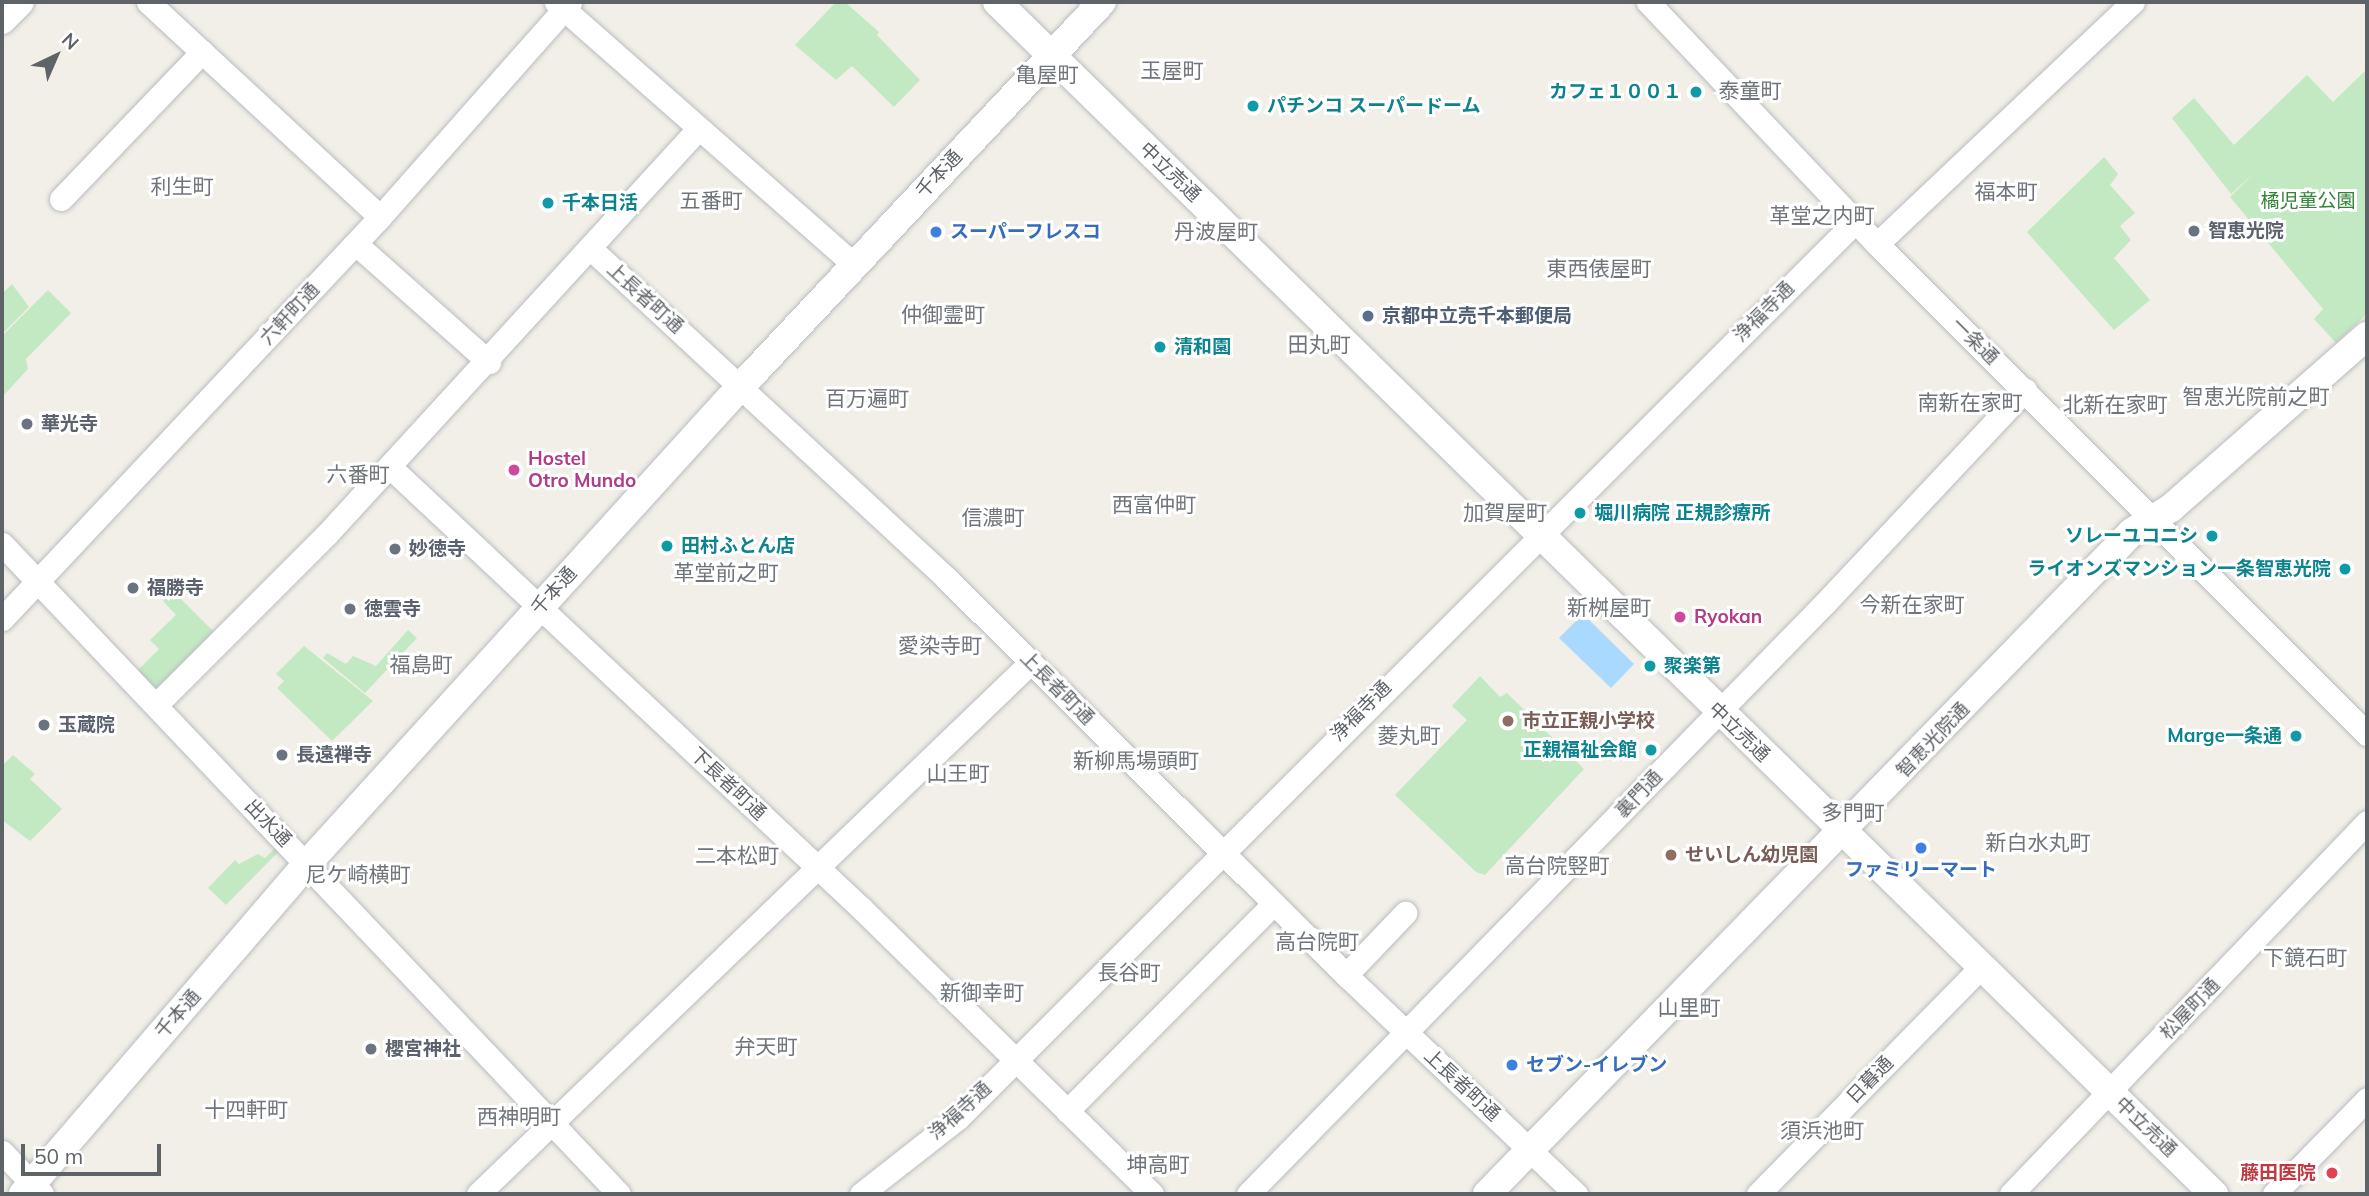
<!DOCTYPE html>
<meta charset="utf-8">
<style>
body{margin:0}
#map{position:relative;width:2369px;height:1196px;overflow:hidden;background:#f1efe7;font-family:Mulish,"Noto Sans JP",sans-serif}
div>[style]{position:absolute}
.green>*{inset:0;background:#c3e9c3}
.water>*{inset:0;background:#a9d9ff}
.roads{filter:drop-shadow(0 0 2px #b9bdc1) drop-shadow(0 0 2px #b9bdc1)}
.minor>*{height:23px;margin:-11.5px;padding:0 11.5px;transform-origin:11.5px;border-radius:11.5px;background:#fff}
.tertiary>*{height:28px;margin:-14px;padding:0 14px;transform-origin:14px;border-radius:14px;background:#fff}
.dots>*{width:19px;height:19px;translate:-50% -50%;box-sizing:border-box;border:4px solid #fff;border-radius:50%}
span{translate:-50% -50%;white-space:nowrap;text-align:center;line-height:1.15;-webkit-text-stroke:6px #fff;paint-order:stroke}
.culture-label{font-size:19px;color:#0d838f;font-weight:700}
.right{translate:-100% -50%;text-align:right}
.left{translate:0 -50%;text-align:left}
.street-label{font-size:19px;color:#5e6368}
.park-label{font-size:19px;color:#318335}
.worship-label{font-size:19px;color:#5b616d;font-weight:700}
.shop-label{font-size:19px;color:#366cbe;font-weight:700}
.service-label{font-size:19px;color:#4e5e75;font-weight:700}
.hotel-label{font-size:19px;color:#b23c85;font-weight:700}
.education-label{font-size:19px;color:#785e54;font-weight:700}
.health-label{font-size:19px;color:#be3a42;font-weight:700}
.neighbourhood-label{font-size:21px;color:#6f757a}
.frame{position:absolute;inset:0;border:4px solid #5e6368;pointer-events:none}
.north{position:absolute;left:21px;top:21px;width:70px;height:70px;-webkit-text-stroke:5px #fff;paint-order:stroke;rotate:44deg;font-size:19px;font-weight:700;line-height:28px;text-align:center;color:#5e6368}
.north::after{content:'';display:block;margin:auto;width:24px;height:32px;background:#5e6368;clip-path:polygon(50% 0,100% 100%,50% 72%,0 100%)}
.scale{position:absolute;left:21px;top:1144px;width:140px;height:32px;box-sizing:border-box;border:4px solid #5e6368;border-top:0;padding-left:9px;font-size:21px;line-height:24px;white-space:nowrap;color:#5e6368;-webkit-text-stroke:5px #fff;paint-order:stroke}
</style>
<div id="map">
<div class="green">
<i style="clip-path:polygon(836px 2px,845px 2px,879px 32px,877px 35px,920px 80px,894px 107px,852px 66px,836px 80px,795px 45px)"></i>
<i style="clip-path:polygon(2367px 69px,2367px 314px,2336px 343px,2314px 319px,2323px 309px,2230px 197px,2255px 172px,2231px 194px,2172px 118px,2194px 98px,2234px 145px,2307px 75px,2333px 102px)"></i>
<i style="clip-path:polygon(2104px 157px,2118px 174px,2110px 185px,2135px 213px,2120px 226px,2131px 240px,2114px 258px,2150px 300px,2114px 330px,2027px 232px)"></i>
<i style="clip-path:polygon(12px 284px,29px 307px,2px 334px,2px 294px)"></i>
<i style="clip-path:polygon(48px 290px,71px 313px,26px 359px,28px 369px,2px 397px,2px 336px)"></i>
<i style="clip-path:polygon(173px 591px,216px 634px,156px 693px,136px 672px,159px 649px,150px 640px,176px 615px,163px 601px)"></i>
<i style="clip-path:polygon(408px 630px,417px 638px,365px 693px,323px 658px,327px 653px,346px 664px,353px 656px,376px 666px)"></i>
<i style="clip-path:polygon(304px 646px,373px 701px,332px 741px,277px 688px,284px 681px,276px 674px)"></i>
<i style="clip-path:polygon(1480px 676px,1500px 697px,1507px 693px,1584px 769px,1485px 875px,1476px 872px,1395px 795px,1467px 720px,1452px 706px)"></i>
<i style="clip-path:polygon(13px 755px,35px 774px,30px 779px,62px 809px,30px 841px,2px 820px,2px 766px)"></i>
<i style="clip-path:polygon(280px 843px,284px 846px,226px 905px,208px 888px,235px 860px,239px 864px,258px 854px,265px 858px)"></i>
</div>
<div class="water">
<i style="clip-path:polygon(1583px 614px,1634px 664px,1611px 688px,1559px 638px)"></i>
</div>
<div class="roads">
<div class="minor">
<i style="left:148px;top:2px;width:316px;rotate:42.8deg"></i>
<i style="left:556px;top:2px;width:399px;rotate:41.4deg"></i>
<i style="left:1648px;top:2px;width:333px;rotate:46.6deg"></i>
<i style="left:1877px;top:244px;width:693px;rotate:45deg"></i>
<i style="left:61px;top:199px;width:204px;rotate:-46.2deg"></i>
<i style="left:356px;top:244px;width:178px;rotate:41.6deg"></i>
<i style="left:1877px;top:244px;width:352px;rotate:-43.4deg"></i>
<i style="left:591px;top:249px;width:485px;rotate:42.8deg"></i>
<i style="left:947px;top:579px;width:562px;rotate:44.78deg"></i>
<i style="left:1346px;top:975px;width:318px;rotate:43.6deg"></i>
<i style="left:390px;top:467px;width:645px;rotate:43.12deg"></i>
<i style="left:861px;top:908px;width:408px;rotate:44.5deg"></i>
<i style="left:2px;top:544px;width:896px;rotate:46.49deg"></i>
<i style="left:2px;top:619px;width:552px;rotate:-46.76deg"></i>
<i style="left:380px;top:217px;width:287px;rotate:-48.5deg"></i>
<i style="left:156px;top:705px;width:242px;rotate:-45deg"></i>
<i style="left:327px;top:534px;width:549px;rotate:-47.51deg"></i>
<i style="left:1346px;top:975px;width:86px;rotate:-46.4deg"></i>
<i style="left:1067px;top:1111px;width:292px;rotate:-45.1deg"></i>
<i style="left:2px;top:1152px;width:58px;rotate:46.4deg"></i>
<i style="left:478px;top:1194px;width:767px;rotate:-43.89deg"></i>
<i style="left:861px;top:1194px;width:123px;rotate:-38.1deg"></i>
<i style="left:958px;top:1118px;width:1269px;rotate:-44.97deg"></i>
<i style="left:1248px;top:1194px;width:827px;rotate:-45.69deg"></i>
<i style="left:1826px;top:602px;width:291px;rotate:-46.8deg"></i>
<i style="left:1758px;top:1194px;width:320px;rotate:-45.5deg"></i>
<i style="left:2011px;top:1194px;width:515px;rotate:-46.26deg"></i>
<i style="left:2274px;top:1194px;width:133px;rotate:-45.6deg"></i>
</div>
<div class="tertiary">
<i style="left:997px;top:2px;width:1704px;rotate:44.41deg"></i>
<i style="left:2px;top:20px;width:25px;rotate:-45deg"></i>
<i style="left:23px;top:1194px;width:435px;rotate:-49.3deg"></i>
<i style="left:307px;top:864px;width:629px;rotate:-47.77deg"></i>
<i style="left:730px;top:398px;width:543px;rotate:-46.79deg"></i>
<i style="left:1487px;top:1194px;width:924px;rotate:-45.75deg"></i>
<i style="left:2132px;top:532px;width:46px;rotate:-31.6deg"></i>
<i style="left:2171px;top:508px;width:261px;rotate:-41.3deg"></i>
</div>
</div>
<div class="dots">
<i style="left:1696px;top:92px;background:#0f9aa8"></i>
<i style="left:1253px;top:106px;background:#0f9aa8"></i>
<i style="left:548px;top:203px;background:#0f9aa8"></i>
<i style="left:2194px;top:231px;background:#6b7280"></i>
<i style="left:936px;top:232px;background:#3f7fe0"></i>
<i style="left:1368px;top:316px;background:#5c6f8a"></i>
<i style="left:1160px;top:347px;background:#0f9aa8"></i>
<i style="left:27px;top:424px;background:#6b7280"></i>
<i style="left:514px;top:470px;background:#d1479c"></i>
<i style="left:1580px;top:513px;background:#0f9aa8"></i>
<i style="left:2212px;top:536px;background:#0f9aa8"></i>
<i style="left:667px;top:546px;background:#0f9aa8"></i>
<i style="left:395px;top:549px;background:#6b7280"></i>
<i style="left:2345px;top:569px;background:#0f9aa8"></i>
<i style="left:133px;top:588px;background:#6b7280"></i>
<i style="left:350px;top:609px;background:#6b7280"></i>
<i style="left:1680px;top:617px;background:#d1479c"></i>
<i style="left:1650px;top:666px;background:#0f9aa8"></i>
<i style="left:1508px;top:721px;background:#8d6e63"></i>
<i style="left:44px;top:725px;background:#6b7280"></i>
<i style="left:2296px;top:736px;background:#0f9aa8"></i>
<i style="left:1651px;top:750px;background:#0f9aa8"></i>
<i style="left:282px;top:755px;background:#6b7280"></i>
<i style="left:1921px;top:848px;background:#3f7fe0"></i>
<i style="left:1671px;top:855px;background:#8d6e63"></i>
<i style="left:371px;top:1049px;background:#6b7280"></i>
<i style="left:1512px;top:1065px;background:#3f7fe0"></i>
<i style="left:2332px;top:1173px;background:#e0444e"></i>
</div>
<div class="culture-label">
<span class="right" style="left:1682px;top:92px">カフェ１００１</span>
<span class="left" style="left:1267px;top:106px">パチンコ スーパードーム</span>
<span class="left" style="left:562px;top:203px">千本日活</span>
<span class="left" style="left:1174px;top:347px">清和園</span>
<span class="left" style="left:1594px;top:513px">堀川病院 正規診療所</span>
<span class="right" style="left:2198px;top:536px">ソレーユコニシ</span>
<span class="left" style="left:681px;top:546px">田村ふとん店</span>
<span class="right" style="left:2331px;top:569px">ライオンズマンション一条智恵光院</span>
<span class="left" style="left:1664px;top:666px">聚楽第</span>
<span class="right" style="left:2282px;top:736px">Marge一条通</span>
<span class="right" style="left:1637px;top:750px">正親福祉会館</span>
</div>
<div class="street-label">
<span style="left:1170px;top:172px;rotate:44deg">中立売通</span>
<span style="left:939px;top:174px;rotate:-47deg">千本通</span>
<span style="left:645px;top:298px;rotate:42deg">上長者町通</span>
<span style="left:1764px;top:312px;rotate:-45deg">浄福寺通</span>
<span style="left:290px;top:314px;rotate:-47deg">六軒町通</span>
<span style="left:1975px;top:341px;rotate:45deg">一条通</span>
<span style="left:554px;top:591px;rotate:-48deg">千本通</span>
<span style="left:1057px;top:688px;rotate:45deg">上長者町通</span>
<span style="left:1361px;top:711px;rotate:-45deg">浄福寺通</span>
<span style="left:1739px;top:732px;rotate:44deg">中立売通</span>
<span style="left:1933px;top:740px;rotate:-46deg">智恵光院通</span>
<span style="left:728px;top:784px;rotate:43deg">下長者町通</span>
<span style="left:1639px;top:794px;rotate:-46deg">裏門通</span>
<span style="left:268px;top:823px;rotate:46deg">出水通</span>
<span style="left:2190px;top:1009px;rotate:-46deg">松屋町通</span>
<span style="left:178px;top:1014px;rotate:-48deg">千本通</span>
<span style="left:1870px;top:1080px;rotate:-46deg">日暮通</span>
<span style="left:1462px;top:1085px;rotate:43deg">上長者町通</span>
<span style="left:960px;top:1111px;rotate:-42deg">浄福寺通</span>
<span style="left:2146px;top:1127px;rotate:44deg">中立売通</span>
</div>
<div class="park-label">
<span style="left:2308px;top:201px">橘児童公園</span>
</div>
<div class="worship-label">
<span class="left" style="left:2208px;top:231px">智恵光院</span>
<span class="left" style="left:41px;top:424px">華光寺</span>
<span class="left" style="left:409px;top:549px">妙徳寺</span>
<span class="left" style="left:147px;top:588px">福勝寺</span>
<span class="left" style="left:364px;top:609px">徳雲寺</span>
<span class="left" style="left:58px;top:725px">玉蔵院</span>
<span class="left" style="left:296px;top:755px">長遠禅寺</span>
<span class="left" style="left:385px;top:1049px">櫻宮神社</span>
</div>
<div class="shop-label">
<span class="left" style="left:950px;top:232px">スーパーフレスコ</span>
<span style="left:1921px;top:870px">ファミリーマート</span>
<span class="left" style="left:1526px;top:1065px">セブン-イレブン</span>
</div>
<div class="service-label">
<span class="left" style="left:1382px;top:316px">京都中立売千本郵便局</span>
</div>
<div class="hotel-label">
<span class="left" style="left:528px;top:470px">Hostel<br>Otro Mundo</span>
<span class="left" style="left:1694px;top:617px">Ryokan</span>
</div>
<div class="education-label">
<span class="left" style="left:1522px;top:721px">市立正親小学校</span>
<span class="left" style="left:1685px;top:855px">せいしん幼児園</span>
</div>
<div class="health-label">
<span class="right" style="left:2316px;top:1173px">藤田医院</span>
</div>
<div class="neighbourhood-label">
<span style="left:1172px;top:70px">玉屋町</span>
<span style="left:1047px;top:74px">亀屋町</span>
<span style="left:1750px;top:90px">泰童町</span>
<span style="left:182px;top:186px">利生町</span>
<span style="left:2006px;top:191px">福本町</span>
<span style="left:711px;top:200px">五番町</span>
<span style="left:1822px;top:215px">革堂之内町</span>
<span style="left:1216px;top:231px">丹波屋町</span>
<span style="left:1599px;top:268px">東西俵屋町</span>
<span style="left:943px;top:314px">仲御霊町</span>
<span style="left:1319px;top:344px">田丸町</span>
<span style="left:2256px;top:396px">智恵光院前之町</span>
<span style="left:867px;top:398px">百万遍町</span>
<span style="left:1970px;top:402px">南新在家町</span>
<span style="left:2115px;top:404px">北新在家町</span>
<span style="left:358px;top:474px">六番町</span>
<span style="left:1154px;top:504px">西富仲町</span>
<span style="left:1505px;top:512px">加賀屋町</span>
<span style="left:993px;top:517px">信濃町</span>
<span style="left:726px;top:572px">革堂前之町</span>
<span style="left:1912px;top:604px">今新在家町</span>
<span style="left:1609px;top:607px">新桝屋町</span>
<span style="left:940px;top:645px">愛染寺町</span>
<span style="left:421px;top:664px">福島町</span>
<span style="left:1409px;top:735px">菱丸町</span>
<span style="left:1136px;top:760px">新柳馬場頭町</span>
<span style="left:958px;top:773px">山王町</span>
<span style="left:1853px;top:812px">多門町</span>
<span style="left:2038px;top:842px">新白水丸町</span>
<span style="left:737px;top:855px">二本松町</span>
<span style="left:1557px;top:865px">高台院竪町</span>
<span style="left:358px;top:874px">尼ケ崎横町</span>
<span style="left:1317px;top:941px">高台院町</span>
<span style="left:2305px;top:957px">下鏡石町</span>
<span style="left:1129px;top:972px">長谷町</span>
<span style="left:982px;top:992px">新御幸町</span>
<span style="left:1689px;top:1007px">山里町</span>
<span style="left:766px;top:1046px">弁天町</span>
<span style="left:246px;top:1109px">十四軒町</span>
<span style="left:519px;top:1116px">西神明町</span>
<span style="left:1822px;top:1130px">須浜池町</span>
<span style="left:1158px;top:1164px">坤高町</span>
</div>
<div class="frame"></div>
<div class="north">N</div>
<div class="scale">50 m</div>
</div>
